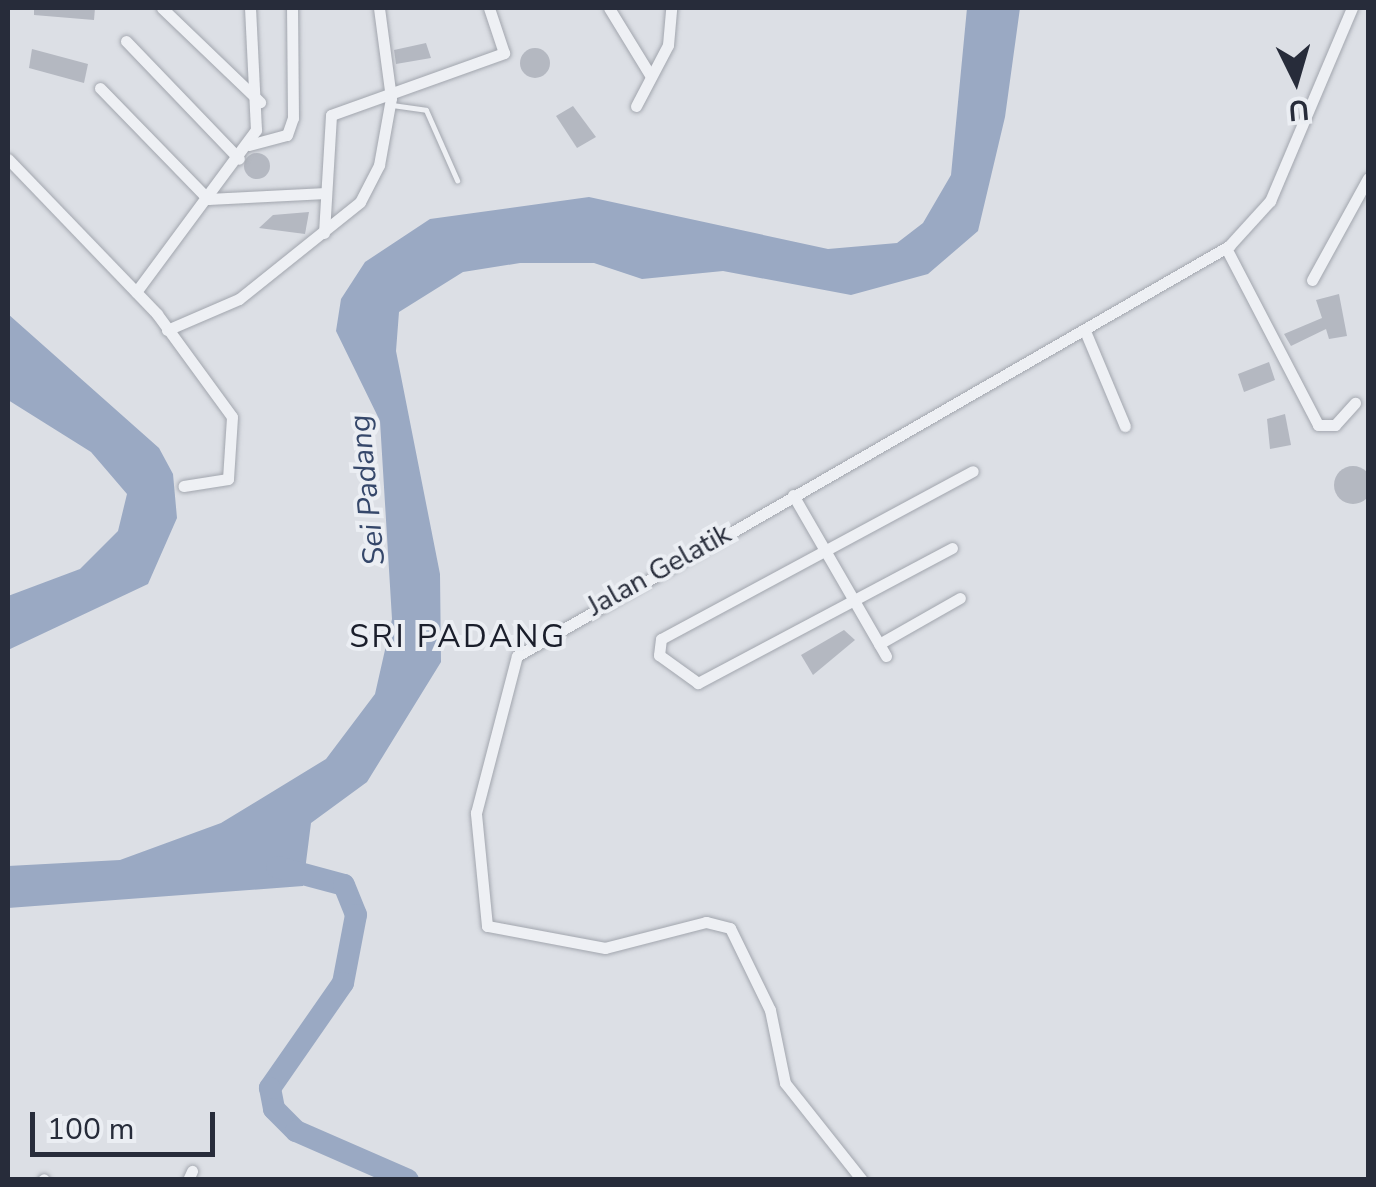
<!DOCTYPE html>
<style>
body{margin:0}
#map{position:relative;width:1376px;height:1187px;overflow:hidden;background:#dcdfe5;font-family:"Nunito Sans",sans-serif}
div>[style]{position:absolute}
.water>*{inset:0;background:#9aa9c3}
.river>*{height:22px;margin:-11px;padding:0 11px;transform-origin:11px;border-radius:11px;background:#9aa9c3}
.building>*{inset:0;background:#b4b8c1}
.round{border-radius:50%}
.roads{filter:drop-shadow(0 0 2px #a2a6ae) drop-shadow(0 0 2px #a2a6ae)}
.lane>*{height:5px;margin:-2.5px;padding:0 2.5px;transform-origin:2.5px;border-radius:2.5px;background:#eef0f4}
.street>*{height:11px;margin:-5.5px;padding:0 5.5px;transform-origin:5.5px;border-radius:5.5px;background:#eef0f4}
span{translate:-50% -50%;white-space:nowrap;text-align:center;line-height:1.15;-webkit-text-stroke:8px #ebeef3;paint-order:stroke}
.street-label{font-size:28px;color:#272c3a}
.water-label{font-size:30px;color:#35476a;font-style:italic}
.quarter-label{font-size:32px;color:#1a1e2b;letter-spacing:2.5px}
.frame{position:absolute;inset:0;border:10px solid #272c3a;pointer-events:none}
.north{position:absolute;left:1246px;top:30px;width:100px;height:100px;-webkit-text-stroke:8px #ebeef3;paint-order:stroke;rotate:175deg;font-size:28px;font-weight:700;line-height:40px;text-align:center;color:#272c3a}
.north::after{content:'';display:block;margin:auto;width:35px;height:45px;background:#272c3a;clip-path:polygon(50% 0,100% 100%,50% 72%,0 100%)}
.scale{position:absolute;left:30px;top:1112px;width:185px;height:45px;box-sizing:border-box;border:5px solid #272c3a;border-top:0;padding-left:12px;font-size:30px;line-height:35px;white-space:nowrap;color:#272c3a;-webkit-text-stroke:8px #ebeef3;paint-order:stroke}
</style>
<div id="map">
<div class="water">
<i style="clip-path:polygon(967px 8px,1020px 8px,1005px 117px,978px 231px,928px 274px,851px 295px,723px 271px,642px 279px,594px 263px,520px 263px,463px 272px,399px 312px,396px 351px,440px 574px,441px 662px,367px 782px,311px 823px,303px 886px,8px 908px,8px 866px,120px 860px,221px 823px,326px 759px,375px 694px,392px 619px,380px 421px,336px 331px,341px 299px,365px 262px,430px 219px,589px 197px,828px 249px,897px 243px,923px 223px,951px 175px)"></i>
<i style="clip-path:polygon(8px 314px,159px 448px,173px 474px,177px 518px,148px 584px,8px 650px,8px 596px,80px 569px,118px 531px,127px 494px,91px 452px,8px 400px)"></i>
</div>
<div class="river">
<i style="left:277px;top:867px;width:69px;rotate:15deg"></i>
<i style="left:344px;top:885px;width:32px;rotate:68deg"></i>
<i style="left:356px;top:915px;width:69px;rotate:100.8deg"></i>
<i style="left:343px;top:983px;width:128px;rotate:124.8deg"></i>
<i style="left:270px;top:1088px;width:21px;rotate:79deg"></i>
<i style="left:274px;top:1109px;width:31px;rotate:45deg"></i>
<i style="left:296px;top:1131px;width:122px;rotate:23.6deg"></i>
</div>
<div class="building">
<i style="clip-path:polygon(34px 8px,95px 8px,94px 20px,34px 15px)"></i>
<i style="clip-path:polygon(426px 43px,431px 58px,396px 64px,394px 50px)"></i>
<i class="round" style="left:520px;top:48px;width:30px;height:30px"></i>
<i style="clip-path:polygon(32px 49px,88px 64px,84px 83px,29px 68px)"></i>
<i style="clip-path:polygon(573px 106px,596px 137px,577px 148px,556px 116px)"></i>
<i class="round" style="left:244px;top:153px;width:26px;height:26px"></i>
<i style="clip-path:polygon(309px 212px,305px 234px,259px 228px,273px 215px)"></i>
<i style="clip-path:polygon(1339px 294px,1347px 336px,1329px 339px,1326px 329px,1291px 346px,1284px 334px,1322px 318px,1316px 300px)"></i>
<i style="clip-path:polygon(1269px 362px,1275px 380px,1244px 392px,1238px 374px)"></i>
<i style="clip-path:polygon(1285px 414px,1291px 445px,1270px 449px,1267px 419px)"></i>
<i class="round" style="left:1334px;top:466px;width:38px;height:38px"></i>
<i style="clip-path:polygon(844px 630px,855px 640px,813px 675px,801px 655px)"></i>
</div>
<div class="roads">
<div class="lane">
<i style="left:392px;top:105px;width:34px;rotate:8deg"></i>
<i style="left:426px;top:110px;width:77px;rotate:66.1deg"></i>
</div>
<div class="street">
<i style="left:162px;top:8px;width:136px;rotate:43.8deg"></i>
<i style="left:609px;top:8px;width:79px;rotate:58.5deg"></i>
<i style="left:126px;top:41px;width:163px;rotate:46.2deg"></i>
<i style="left:100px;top:88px;width:155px;rotate:45.8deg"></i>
<i style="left:208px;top:199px;width:118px;rotate:-2.9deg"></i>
<i style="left:636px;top:106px;width:69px;rotate:-62.3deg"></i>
<i style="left:668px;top:45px;width:37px;rotate:-85deg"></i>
<i style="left:249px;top:145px;width:39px;rotate:-15deg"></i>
<i style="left:287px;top:135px;width:18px;rotate:-71deg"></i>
<i style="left:293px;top:118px;width:110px;rotate:-90.5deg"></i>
<i style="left:8px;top:159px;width:215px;rotate:46.1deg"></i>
<i style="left:157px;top:314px;width:127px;rotate:53.9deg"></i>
<i style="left:232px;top:417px;width:62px;rotate:93.7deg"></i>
<i style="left:228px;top:479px;width:45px;rotate:171deg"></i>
<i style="left:324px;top:233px;width:118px;rotate:-86.6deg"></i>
<i style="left:331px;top:115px;width:184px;rotate:-19.7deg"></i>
<i style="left:504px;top:53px;width:47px;rotate:-108.4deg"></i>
<i style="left:1226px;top:248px;width:199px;rotate:62.5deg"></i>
<i style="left:1318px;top:425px;width:17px"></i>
<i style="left:1335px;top:425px;width:30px;rotate:-48deg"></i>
<i style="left:1312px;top:280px;width:116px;rotate:-61.2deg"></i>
<i style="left:136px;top:292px;width:202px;rotate:-53.5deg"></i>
<i style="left:256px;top:130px;width:122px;rotate:-92.8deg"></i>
<i style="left:167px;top:330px;width:78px;rotate:-23.3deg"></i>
<i style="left:239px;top:299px;width:155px;rotate:-38.7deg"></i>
<i style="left:360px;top:202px;width:42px;rotate:-62.8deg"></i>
<i style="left:379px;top:165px;width:68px;rotate:-79.8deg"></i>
<i style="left:391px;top:98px;width:91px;rotate:-97.6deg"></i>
<i style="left:1085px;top:331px;width:103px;rotate:67.2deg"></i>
<i style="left:793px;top:495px;width:186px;rotate:60deg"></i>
<i style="left:952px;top:548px;width:288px;rotate:152deg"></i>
<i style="left:698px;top:683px;width:48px;rotate:-144.3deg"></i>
<i style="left:659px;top:655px;width:16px;rotate:-83deg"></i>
<i style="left:661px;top:639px;width:354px;rotate:-28.3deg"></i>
<i style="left:879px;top:644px;width:93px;rotate:-29.6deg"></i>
<i style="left:43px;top:1180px;width:1px;rotate:-45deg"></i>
<i style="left:188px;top:1180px;width:10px;rotate:-66deg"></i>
<i style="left:862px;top:1180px;width:124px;rotate:-128.4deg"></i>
<i style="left:785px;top:1083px;width:75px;rotate:-101.6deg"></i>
<i style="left:770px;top:1010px;width:91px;rotate:-116deg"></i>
<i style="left:730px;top:928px;width:25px;rotate:-166deg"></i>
<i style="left:706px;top:922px;width:104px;rotate:165.6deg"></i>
<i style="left:605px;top:948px;width:120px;rotate:-169.4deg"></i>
<i style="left:487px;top:926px;width:114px;rotate:-95.6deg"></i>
<i style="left:476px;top:813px;width:162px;rotate:-75.4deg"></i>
<i style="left:517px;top:656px;width:822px;rotate:-29.94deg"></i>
<i style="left:1229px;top:246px;width:61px;rotate:-47.7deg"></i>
<i style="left:1270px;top:201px;width:210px;rotate:-67deg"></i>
</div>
</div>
<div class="street-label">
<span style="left:659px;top:570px;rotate:-29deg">Jalan Gelatik</span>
</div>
<div class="water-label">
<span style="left:368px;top:490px;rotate:-96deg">Sei Padang</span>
</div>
<div class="quarter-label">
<span style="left:458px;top:637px">SRI PADANG</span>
</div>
<div class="frame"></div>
<div class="north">U</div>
<div class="scale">100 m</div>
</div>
